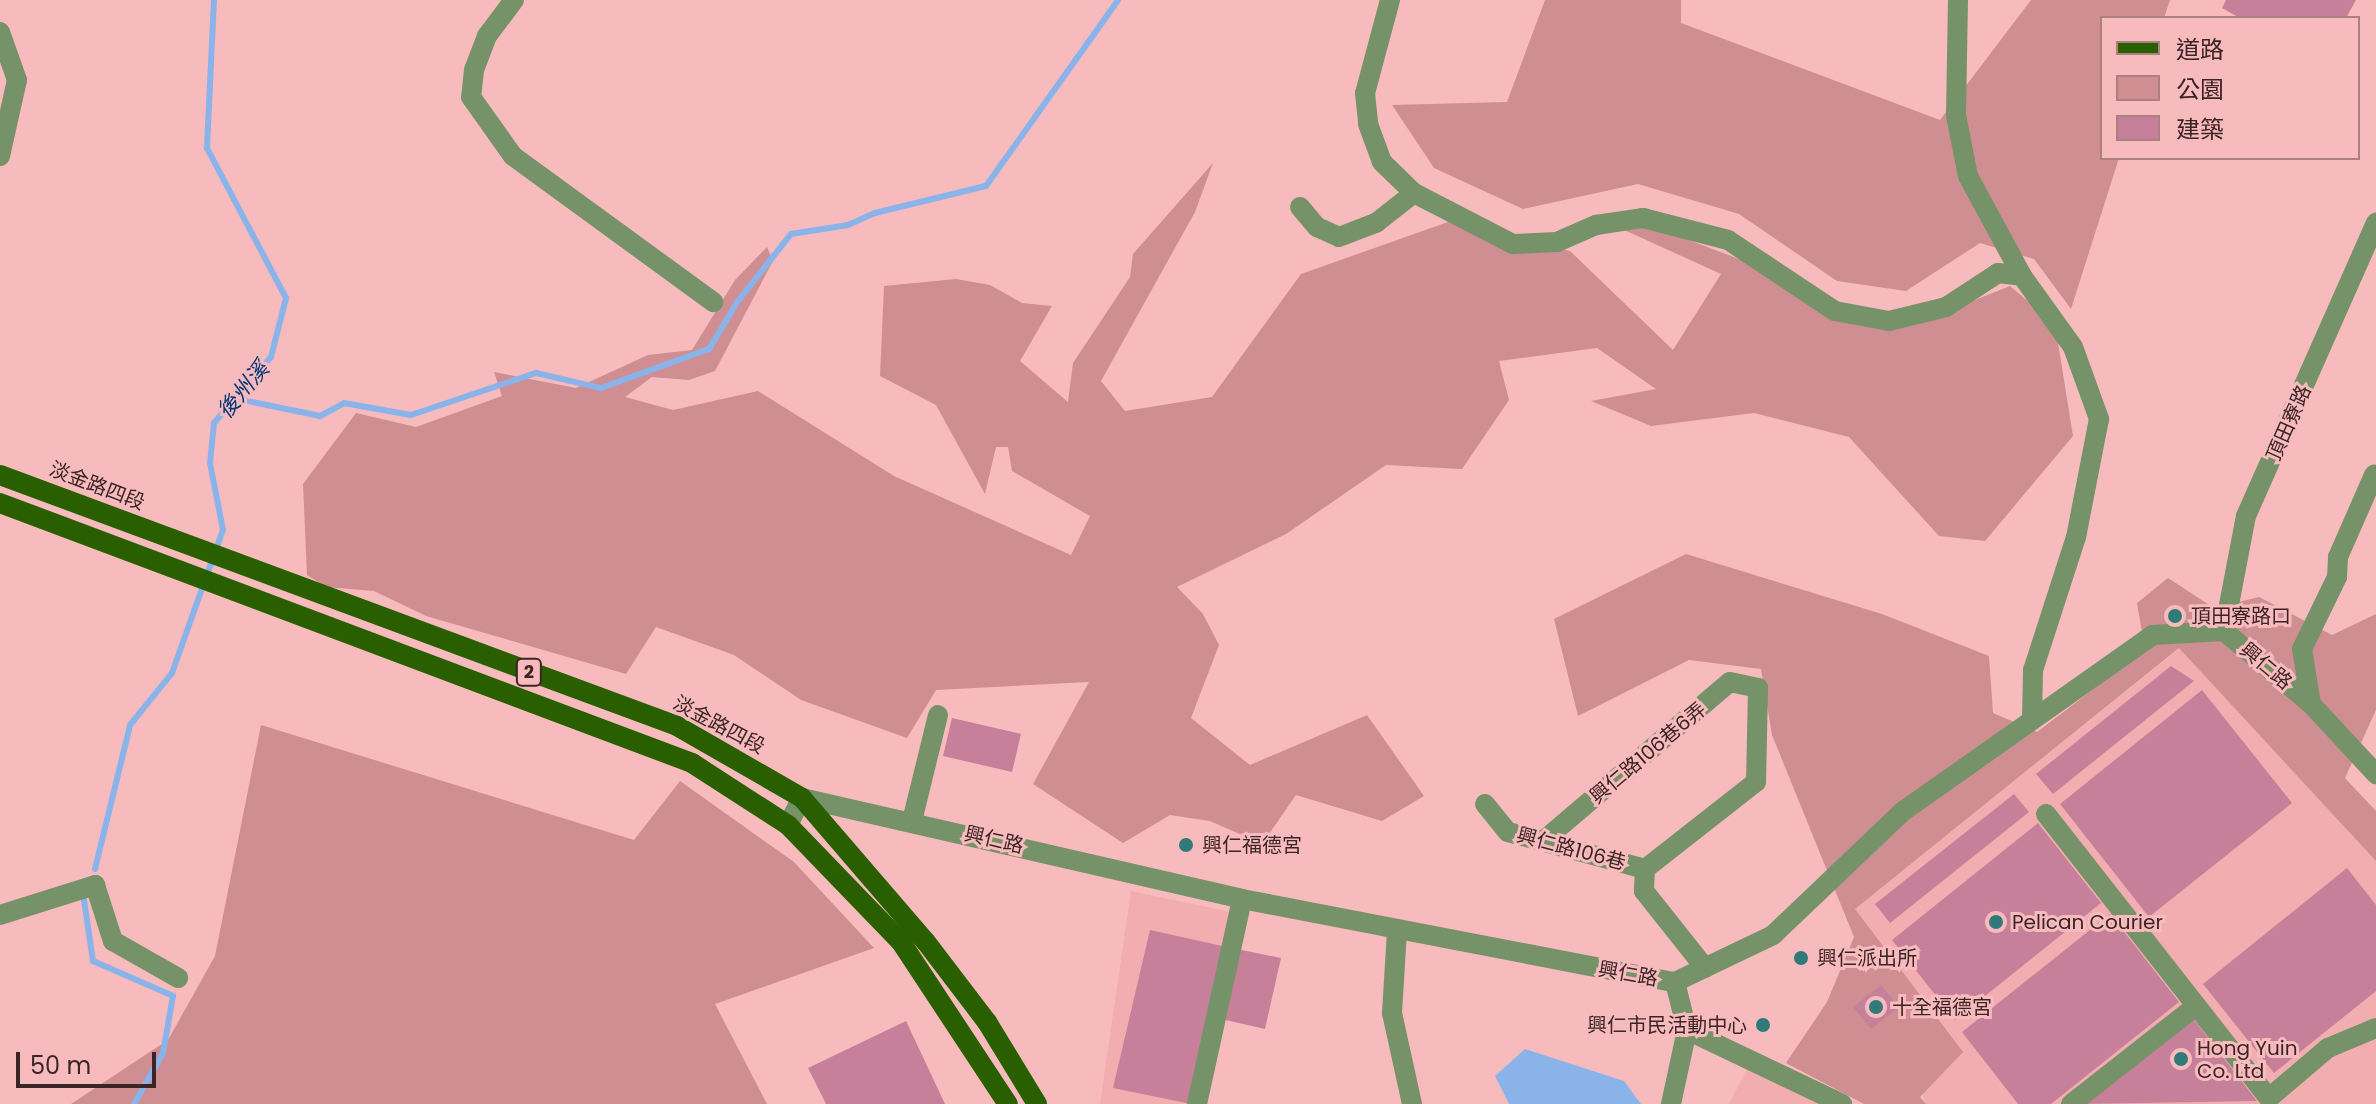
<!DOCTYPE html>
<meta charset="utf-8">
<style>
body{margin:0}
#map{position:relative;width:2376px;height:1104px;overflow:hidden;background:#f8bbbd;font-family:Poppins,"Noto Sans TC",sans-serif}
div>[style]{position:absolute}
.built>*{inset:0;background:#f2adb0}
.green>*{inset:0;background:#cf8e92}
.water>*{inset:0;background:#8ab3ea}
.stream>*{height:6px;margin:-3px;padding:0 3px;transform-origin:3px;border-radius:3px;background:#8ab3ea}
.building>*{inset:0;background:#c6809a}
.minor>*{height:20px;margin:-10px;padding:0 10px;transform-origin:10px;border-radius:10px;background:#769269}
.major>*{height:20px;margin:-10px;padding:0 10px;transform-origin:10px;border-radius:10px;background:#2a5f00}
.dots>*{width:22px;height:22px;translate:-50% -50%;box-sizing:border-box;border:4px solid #f8bbbd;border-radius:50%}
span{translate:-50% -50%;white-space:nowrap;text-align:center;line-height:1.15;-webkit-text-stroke:6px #f8bbbd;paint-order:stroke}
.shield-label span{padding:2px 6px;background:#f8bbbd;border:2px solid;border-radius:6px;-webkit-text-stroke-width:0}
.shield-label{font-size:18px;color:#3b2425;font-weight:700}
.street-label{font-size:20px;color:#3b2425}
.poi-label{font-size:20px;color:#3b2425}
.left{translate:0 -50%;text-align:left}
.right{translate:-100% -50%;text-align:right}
.water-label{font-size:22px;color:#003878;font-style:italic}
.legend{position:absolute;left:2100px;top:16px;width:260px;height:144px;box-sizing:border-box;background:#f8bbbd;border:2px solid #ac7f80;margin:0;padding:10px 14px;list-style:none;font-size:24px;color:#3b2425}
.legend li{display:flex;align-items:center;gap:16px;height:40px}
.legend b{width:40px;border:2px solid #ac7f80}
.scale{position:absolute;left:16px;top:1052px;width:140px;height:36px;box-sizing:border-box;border:4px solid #3b2425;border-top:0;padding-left:10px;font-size:24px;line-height:28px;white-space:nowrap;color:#3b2425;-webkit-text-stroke:6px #f8bbbd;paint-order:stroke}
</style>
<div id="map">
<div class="built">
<i style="clip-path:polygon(2180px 648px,2376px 861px,2376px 1104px,1926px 1104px,1855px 909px)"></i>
<i style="clip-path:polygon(1131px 891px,1240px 914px,1201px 1104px,1100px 1104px)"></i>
<i style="clip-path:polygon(1747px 1069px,1819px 1104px,1729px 1104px)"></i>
</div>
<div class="green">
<i style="clip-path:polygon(1545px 0,1681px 0,1681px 23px,1940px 120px,2031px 0,2170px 0,2164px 18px,2102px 18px,2102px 158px,2119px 158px,2071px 309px,2034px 259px,1980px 243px,1906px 291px,1837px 281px,1739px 214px,1638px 184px,1523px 209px,1434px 168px,1392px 105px,1507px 102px)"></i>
<i style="clip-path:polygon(1213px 163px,1195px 212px,1101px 381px,1125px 411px,1212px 397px,1301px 274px,1448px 222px,1570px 251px,1673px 350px,1721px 274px,1622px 229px,1644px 223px,1768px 270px,1830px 320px,1909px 326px,2010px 286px,2055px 324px,2073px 436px,1985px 541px,1939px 536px,1849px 437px,1754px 413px,1651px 426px,1591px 401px,1656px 389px,1597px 348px,1499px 361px,1509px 400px,1462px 469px,1386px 465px,1286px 534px,1177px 587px,1203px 614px,1219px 645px,1191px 718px,1250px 765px,1367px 715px,1424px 796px,1382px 821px,1296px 795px,1262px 844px,1210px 821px,1170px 815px,1123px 843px,1033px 784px,1089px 682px,936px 690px,907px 738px,801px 700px,734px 655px,656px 627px,626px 674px,426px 616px,374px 591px,326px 587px,307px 575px,303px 484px,356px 413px,416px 427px,502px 396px,494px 372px,576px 388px,648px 355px,692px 350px,735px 280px,767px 247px,773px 261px,715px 371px,689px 380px,652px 377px,625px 397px,673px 410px,758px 391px,894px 476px,1071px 555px,1090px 516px,1012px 471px,1008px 447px,996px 447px,985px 494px,936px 405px,880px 376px,884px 286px,956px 279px,990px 285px,1022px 303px,1052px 306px,1020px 361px,1068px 402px,1073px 363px,1130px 277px,1133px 254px)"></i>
<i style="clip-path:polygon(1686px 554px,1882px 614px,1989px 656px,1993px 713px,2037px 732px,2145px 650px,2137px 603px,2168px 578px,2214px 608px,2259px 597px,2332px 635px,2376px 614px,2376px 710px,2345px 778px,2376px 811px,2376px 861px,2179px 648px,1855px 909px,1963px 1052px,1920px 1097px,1926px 1104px,1864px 1104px,1786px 1063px,1827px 1002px,1854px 937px,1772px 735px,1761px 669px,1689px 660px,1578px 716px,1554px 619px)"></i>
<i style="clip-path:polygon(261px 725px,634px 840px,680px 781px,794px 862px,874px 948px,715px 1004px,767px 1104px,71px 1104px,168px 1040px,215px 956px)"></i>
</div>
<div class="water">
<i style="clip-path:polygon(1525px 1049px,1624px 1081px,1641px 1104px,1509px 1104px,1495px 1076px)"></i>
</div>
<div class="stream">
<i style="left:238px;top:399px;width:84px;rotate:11.7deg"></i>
<i style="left:320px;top:416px;width:27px;rotate:-28deg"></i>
<i style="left:344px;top:403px;width:68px;rotate:10.2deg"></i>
<i style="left:411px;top:415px;width:132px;rotate:-18.6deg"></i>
<i style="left:536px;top:373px;width:67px;rotate:13deg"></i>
<i style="left:601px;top:388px;width:115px;rotate:-19.9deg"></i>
<i style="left:709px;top:349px;width:56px;rotate:-58.9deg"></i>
<i style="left:738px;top:301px;width:85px;rotate:-51.7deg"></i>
<i style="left:791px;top:234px;width:58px;rotate:-9deg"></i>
<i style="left:848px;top:225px;width:30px;rotate:-24deg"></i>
<i style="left:875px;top:213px;width:114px;rotate:-13.7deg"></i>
<i style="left:986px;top:186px;width:228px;rotate:-54.6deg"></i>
<i style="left:95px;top:869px;width:148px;rotate:-76.3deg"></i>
<i style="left:130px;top:725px;width:67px;rotate:-51.1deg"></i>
<i style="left:172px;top:673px;width:152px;rotate:-70.4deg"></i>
<i style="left:223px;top:530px;width:68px;rotate:-101deg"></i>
<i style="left:210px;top:463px;width:40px;rotate:-84.3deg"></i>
<i style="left:214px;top:423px;width:87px;rotate:-49.2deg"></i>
<i style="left:271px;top:357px;width:61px;rotate:-75.7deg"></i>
<i style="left:286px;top:298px;width:170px;rotate:-117.8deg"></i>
<i style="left:207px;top:148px;width:148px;rotate:-87.3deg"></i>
<i style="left:84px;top:900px;width:62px;rotate:81.6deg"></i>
<i style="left:93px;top:961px;width:87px;rotate:23.6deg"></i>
<i style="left:173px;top:996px;width:58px;rotate:100deg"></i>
<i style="left:163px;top:1053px;width:59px;rotate:119.6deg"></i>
</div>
<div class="building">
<i style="clip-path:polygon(2226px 0,2356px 0,2346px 18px,2240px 18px,2222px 8px)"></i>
<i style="clip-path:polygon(2171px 666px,2194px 681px,2053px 794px,2036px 774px)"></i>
<i style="clip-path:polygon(2202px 690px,2292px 803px,2149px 917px,2060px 804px)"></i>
<i style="clip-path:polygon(952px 718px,1021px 734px,1012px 772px,943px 756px)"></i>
<i style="clip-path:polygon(2014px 794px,2029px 812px,1890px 923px,1875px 904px)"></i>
<i style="clip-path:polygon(2038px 823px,2101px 903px,1955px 1020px,1892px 940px)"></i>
<i style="clip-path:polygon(2347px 868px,2376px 905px,2376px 991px,2274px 1073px,2203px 984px)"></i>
<i style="clip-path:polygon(2110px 914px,2179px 1002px,2051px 1104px,2018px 1104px,1962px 1032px)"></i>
<i style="clip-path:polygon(1150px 930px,1227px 947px,1191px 1104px,1113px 1088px)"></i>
<i style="clip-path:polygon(1237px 949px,1281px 958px,1265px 1029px,1221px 1019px)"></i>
<i style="clip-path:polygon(1881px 985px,1899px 1007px,1871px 1029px,1853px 1007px)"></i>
<i style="clip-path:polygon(2192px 1017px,2257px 1101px,2081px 1104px)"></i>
<i style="clip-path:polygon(906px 1021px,945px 1104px,826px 1104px,808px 1068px)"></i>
</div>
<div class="minor">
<i style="left:514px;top:0;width:45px;rotate:126.9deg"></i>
<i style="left:487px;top:36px;width:36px;rotate:111deg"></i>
<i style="left:474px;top:70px;width:27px;rotate:96deg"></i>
<i style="left:471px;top:97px;width:72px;rotate:54.6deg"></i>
<i style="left:513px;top:156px;width:248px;rotate:36.1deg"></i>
<i style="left:1390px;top:0;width:96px;rotate:105deg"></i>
<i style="left:1365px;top:93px;width:31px;rotate:84deg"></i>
<i style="left:1368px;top:124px;width:40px;rotate:69.8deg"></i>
<i style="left:1382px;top:162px;width:45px;rotate:44.1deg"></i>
<i style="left:1414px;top:193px;width:111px;rotate:27.3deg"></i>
<i style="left:1513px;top:244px;width:44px;rotate:-2.6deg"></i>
<i style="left:1557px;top:242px;width:43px;rotate:-23.6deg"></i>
<i style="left:1596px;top:225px;width:48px;rotate:-8.5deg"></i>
<i style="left:1643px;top:218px;width:88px;rotate:14.5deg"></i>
<i style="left:1728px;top:240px;width:128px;rotate:33.6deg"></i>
<i style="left:1835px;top:311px;width:55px;rotate:10.5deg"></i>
<i style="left:1889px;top:321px;width:59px;rotate:-13.8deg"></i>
<i style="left:1946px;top:307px;width:62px;rotate:-33.2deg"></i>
<i style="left:1998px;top:273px;width:24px;rotate:7deg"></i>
<i style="left:2022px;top:276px;width:87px;rotate:54.3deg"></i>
<i style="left:2073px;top:347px;width:77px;rotate:70.1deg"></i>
<i style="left:2099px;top:419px;width:120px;rotate:101deg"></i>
<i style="left:2076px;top:537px;width:140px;rotate:107.9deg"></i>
<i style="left:2033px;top:670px;width:50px;rotate:91.1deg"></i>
<i style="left:1958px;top:0;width:115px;rotate:91deg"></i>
<i style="left:1956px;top:115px;width:62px;rotate:78.9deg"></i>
<i style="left:1968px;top:176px;width:114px;rotate:61.6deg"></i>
<i style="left:0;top:32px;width:51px;rotate:70.5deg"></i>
<i style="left:17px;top:80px;width:78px;rotate:102.6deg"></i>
<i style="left:1300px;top:207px;width:26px;rotate:50deg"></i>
<i style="left:1317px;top:227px;width:24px;rotate:24deg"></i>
<i style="left:1339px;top:237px;width:40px;rotate:-21deg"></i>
<i style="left:1376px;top:223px;width:48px;rotate:-38.3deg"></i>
<i style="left:2224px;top:631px;width:117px;rotate:-79.2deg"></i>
<i style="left:2246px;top:516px;width:321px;rotate:-66.1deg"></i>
<i style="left:2311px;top:704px;width:56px;rotate:-99.3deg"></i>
<i style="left:2302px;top:649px;width:80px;rotate:-64.1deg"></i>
<i style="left:2337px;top:577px;width:20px;rotate:-87deg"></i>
<i style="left:2338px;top:557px;width:90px;rotate:-66.3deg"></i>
<i style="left:1485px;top:804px;width:36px;rotate:51deg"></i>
<i style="left:1508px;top:832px;width:142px;rotate:15.1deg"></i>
<i style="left:1645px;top:869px;width:22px;rotate:93deg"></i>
<i style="left:1644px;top:891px;width:98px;rotate:51.6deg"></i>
<i style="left:2046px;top:814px;width:361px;rotate:51.9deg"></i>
<i style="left:2269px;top:1098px;width:77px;rotate:-40.3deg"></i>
<i style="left:2328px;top:1048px;width:52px;rotate:-22.6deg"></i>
<i style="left:912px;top:821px;width:109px;rotate:-76.2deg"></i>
<i style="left:788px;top:825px;width:30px;rotate:-63deg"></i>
<i style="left:802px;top:798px;width:451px;rotate:12.9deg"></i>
<i style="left:1242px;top:899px;width:441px;rotate:10.9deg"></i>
<i style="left:1675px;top:982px;width:109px;rotate:-25.6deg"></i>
<i style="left:1773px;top:935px;width:178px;rotate:-43.6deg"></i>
<i style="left:1902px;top:812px;width:307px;rotate:-35.2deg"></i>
<i style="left:2153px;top:635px;width:71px;rotate:-3.2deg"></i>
<i style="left:2224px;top:631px;width:114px;rotate:40deg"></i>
<i style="left:2311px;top:704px;width:96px;rotate:47.1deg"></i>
<i style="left:1543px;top:841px;width:245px;rotate:-40.4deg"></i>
<i style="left:1730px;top:682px;width:29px;rotate:12deg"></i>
<i style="left:1758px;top:688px;width:94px;rotate:91.2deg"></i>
<i style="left:1756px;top:782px;width:141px;rotate:141.9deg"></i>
<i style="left:0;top:915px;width:100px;rotate:-17.5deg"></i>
<i style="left:95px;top:885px;width:59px;rotate:72.2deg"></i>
<i style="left:113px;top:941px;width:75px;rotate:29.6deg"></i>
<i style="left:1397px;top:931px;width:82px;rotate:93.5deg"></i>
<i style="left:1392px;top:1013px;width:93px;rotate:77.6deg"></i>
<i style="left:1675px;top:982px;width:49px;rotate:76deg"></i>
<i style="left:1687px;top:1030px;width:172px;rotate:25.5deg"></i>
<i style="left:1197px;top:1104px;width:210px;rotate:-77.6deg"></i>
<i style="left:1671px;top:1104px;width:76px;rotate:-77.8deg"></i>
<i style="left:2071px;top:1104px;width:159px;rotate:-38.1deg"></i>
</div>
<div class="major">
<i style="left:0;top:475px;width:722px;rotate:20.34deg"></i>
<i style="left:677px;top:726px;width:144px;rotate:29.9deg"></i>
<i style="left:802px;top:798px;width:190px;rotate:49.3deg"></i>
<i style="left:926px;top:942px;width:101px;rotate:52.7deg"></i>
<i style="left:987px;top:1022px;width:96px;rotate:58.6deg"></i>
<i style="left:0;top:503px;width:739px;rotate:20.59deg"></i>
<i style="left:692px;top:763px;width:114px;rotate:32.9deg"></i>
<i style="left:788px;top:825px;width:163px;rotate:46deg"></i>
<i style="left:901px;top:942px;width:194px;rotate:56.6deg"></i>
</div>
<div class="dots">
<i style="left:2175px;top:616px;background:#307a7a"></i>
<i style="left:1186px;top:845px;background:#307a7a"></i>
<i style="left:1996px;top:922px;background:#307a7a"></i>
<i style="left:1801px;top:958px;background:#307a7a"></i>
<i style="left:1876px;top:1007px;background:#307a7a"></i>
<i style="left:1763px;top:1025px;background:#307a7a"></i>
<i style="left:2181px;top:1059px;background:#307a7a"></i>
</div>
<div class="shield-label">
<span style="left:529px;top:672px">2</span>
</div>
<div class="street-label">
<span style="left:2289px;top:423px;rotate:-66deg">頂田寮路</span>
<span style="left:97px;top:486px;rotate:21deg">淡金路四段</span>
<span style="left:2266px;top:666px;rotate:40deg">興仁路</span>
<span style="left:719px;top:725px;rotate:28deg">淡金路四段</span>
<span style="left:1648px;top:753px;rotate:-40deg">興仁路106巷6弄</span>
<span style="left:994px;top:840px;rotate:13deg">興仁路</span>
<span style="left:1571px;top:849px;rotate:15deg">興仁路106巷</span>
<span style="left:1628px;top:974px;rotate:10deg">興仁路</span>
</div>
<div class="poi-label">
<span class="left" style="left:2191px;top:616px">頂田寮路口</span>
<span class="left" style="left:1202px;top:845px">興仁福德宮</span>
<span class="left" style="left:2012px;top:922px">Pelican Courier</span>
<span class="left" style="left:1817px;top:958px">興仁派出所</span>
<span class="left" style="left:1892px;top:1007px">十全福德宮</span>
<span class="right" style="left:1747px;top:1025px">興仁市民活動中心</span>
<span class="left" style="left:2197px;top:1060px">Hong Yuin<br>Co. Ltd</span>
</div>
<div class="water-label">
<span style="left:243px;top:390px;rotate:-50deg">後州溪</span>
</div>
<ul class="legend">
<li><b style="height:10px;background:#2a5f00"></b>道路</li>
<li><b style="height:22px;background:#cf8e92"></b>公園</li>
<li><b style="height:22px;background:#c6809a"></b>建築</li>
</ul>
<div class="scale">50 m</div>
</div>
